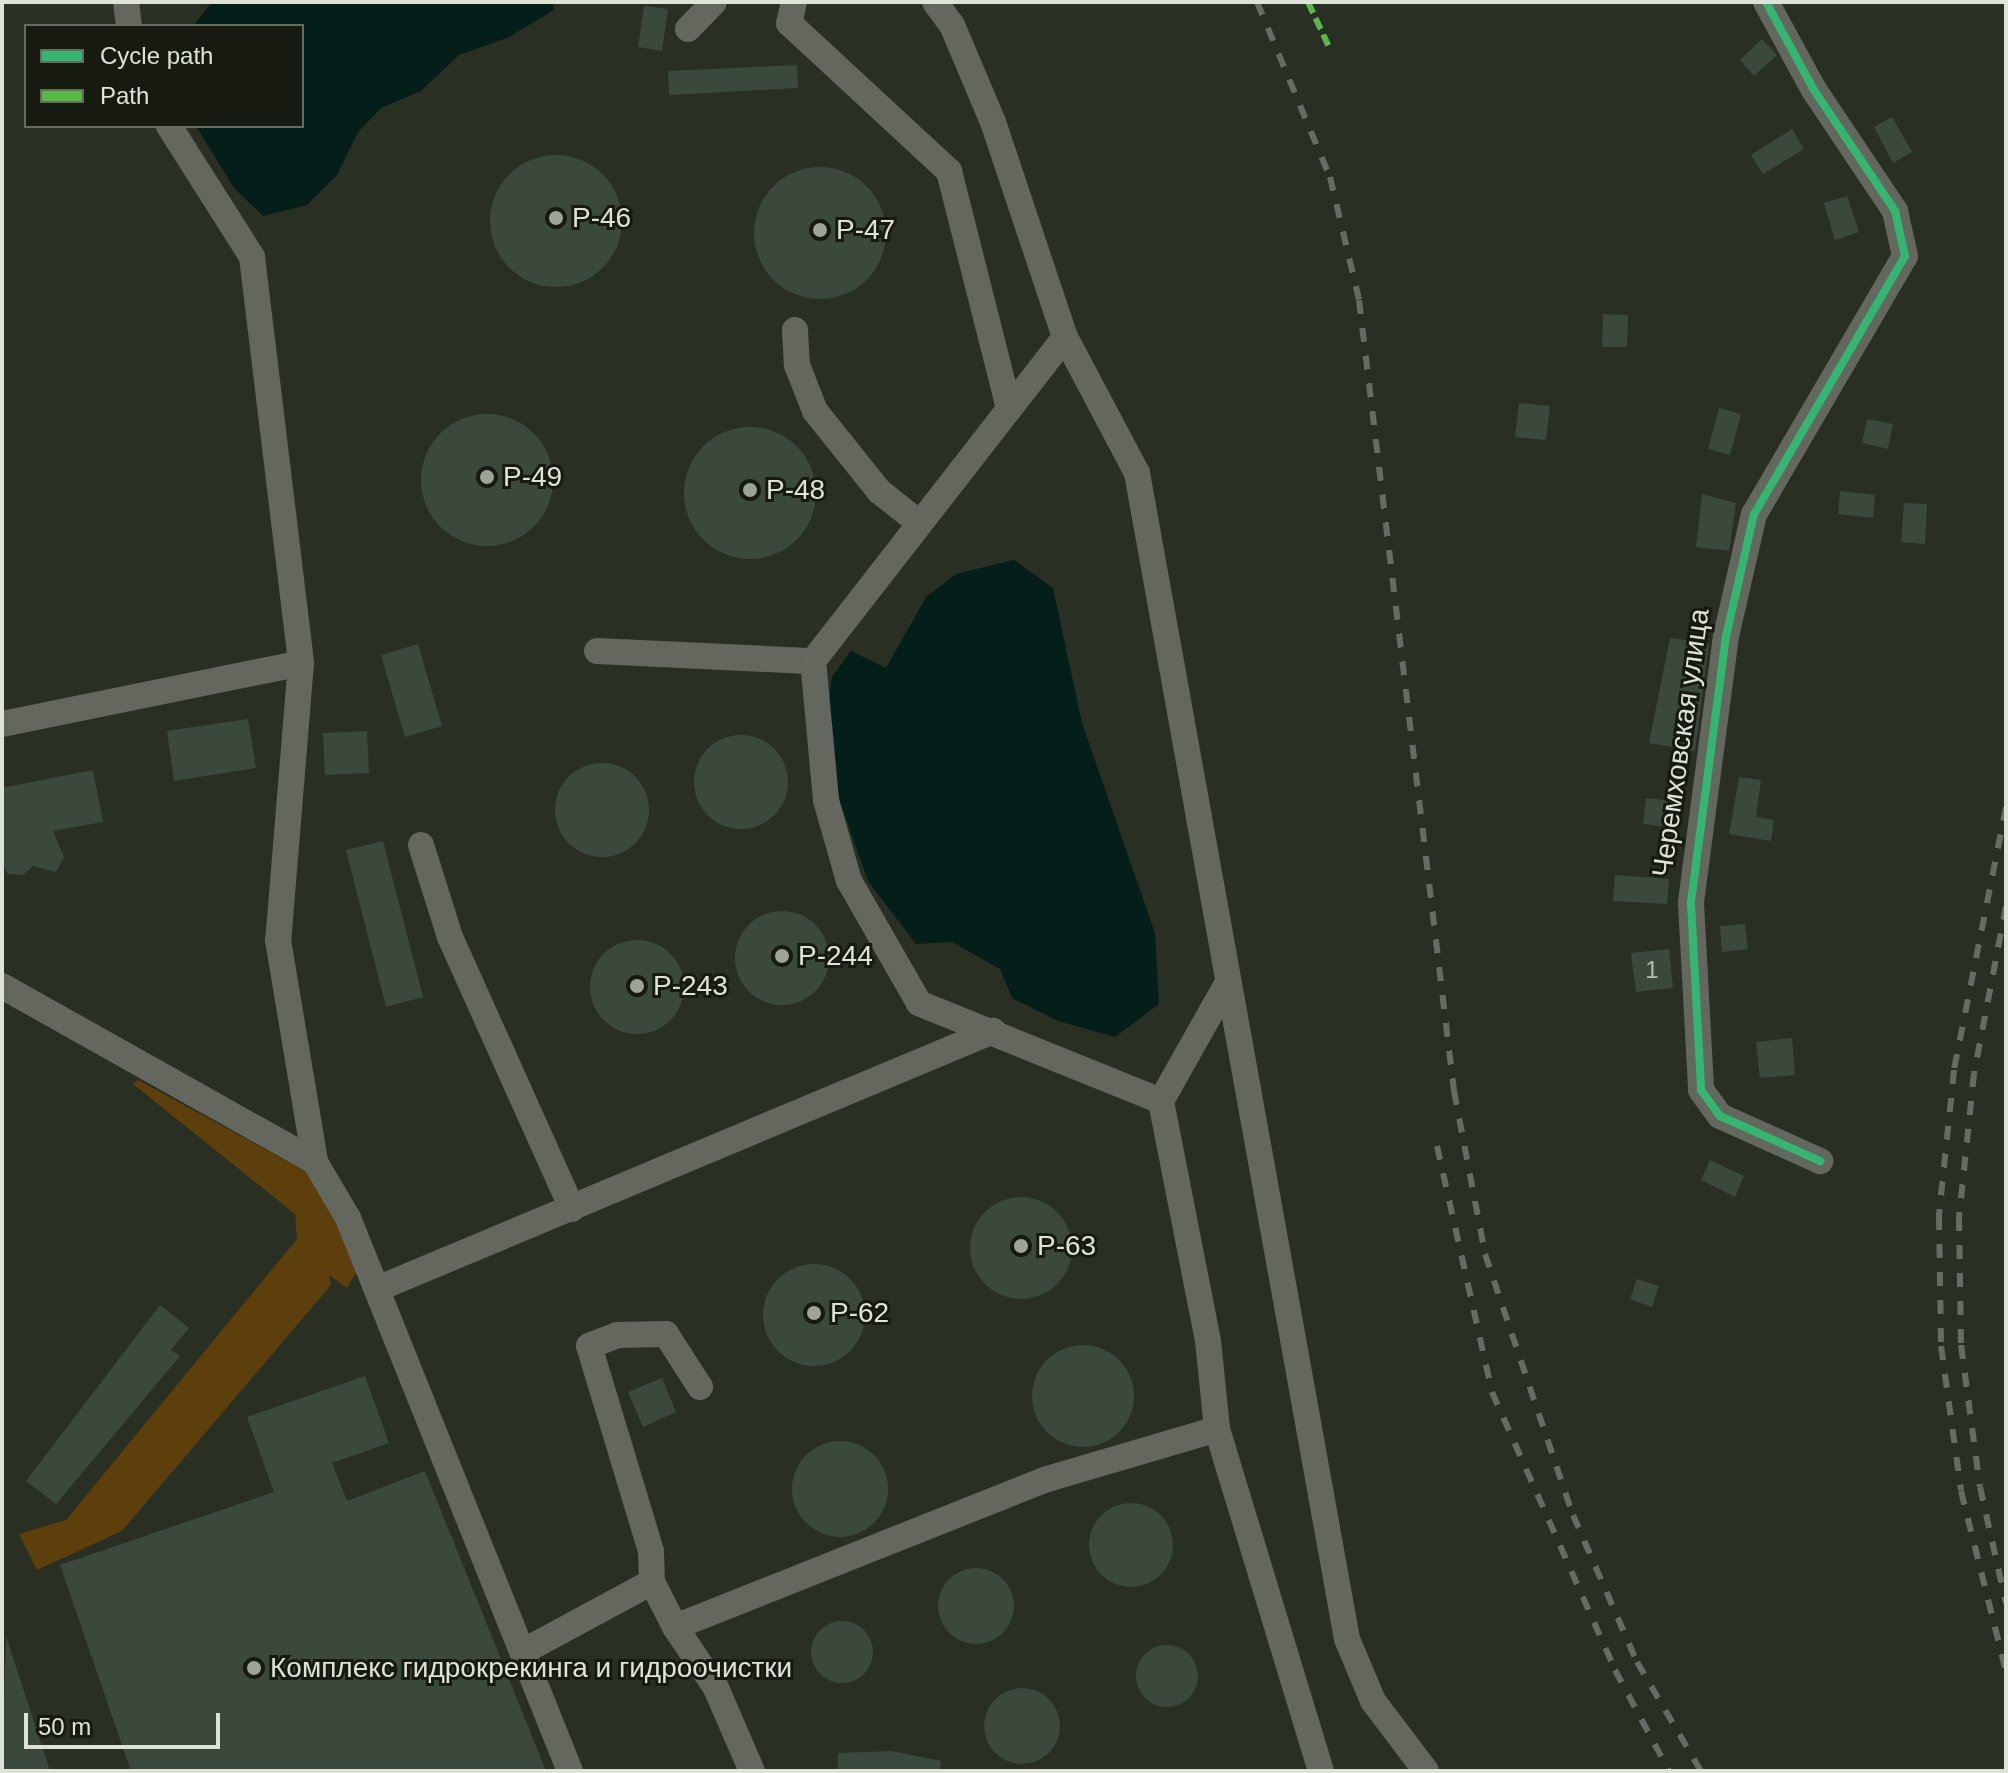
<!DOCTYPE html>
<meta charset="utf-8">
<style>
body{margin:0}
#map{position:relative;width:2008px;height:1773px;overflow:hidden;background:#2a2f23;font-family:Helvetica,sans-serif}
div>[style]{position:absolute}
.green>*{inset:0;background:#5c3f0b}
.water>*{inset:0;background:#041e19}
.building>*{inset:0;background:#3b493d}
.round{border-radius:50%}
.minor>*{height:26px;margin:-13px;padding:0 13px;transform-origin:13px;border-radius:13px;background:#64675e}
.rail>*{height:6px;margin-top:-3px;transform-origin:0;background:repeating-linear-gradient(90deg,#686b63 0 14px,transparent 0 28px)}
.quiet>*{height:6px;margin-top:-3px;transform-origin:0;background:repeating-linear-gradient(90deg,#58b947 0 12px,transparent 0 18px)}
.cycleway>*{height:8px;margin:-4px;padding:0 4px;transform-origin:4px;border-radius:4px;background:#33b770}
.dots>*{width:22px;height:22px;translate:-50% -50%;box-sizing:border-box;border:4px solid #161a10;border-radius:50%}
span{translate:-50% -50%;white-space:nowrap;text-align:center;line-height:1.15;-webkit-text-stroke:6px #161a10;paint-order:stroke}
.number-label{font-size:24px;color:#b4bcb0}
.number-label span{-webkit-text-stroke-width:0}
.poi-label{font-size:28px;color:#dde3d6}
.left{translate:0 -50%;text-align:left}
.street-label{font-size:28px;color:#dde3d6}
.frame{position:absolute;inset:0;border:4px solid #dde3d6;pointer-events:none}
.legend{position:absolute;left:24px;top:24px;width:280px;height:104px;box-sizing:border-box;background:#161a10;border:2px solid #666a5f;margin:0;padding:10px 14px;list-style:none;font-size:24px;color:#dde3d6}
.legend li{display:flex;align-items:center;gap:16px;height:40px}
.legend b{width:40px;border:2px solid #666a5f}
.scale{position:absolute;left:24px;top:1713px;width:196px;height:36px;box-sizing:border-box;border:4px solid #dde3d6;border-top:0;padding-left:10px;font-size:24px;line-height:28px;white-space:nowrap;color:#dde3d6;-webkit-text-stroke:6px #161a10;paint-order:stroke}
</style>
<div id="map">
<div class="green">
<i style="clip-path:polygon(138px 1080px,305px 1171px,334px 1208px,356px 1273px,347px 1288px,329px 1275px,331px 1285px,122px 1531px,37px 1570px,19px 1534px,66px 1520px,297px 1239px,295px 1214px,133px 1084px)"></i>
</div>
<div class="water">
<i style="clip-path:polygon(212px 2px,553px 2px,554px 10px,507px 38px,459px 55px,421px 91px,381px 108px,358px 132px,337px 175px,307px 205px,263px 216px,234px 188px,196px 126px,302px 126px,302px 26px,193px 26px)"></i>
<i style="clip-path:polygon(1014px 560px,1053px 588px,1082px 723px,1155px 933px,1159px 1004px,1115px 1037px,1058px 1021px,1012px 998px,1000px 969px,952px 942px,916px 944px,868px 881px,840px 802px,826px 722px,832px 677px,851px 651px,886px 668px,926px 597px,956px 574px)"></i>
</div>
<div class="building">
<i style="clip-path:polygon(644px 6px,668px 9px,662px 51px,638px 47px)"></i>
<i style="clip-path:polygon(1762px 39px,1777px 55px,1754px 76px,1740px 60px)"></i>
<i style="clip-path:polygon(797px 65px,798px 88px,669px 95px,668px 71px)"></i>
<i style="clip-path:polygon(1892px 117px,1912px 152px,1893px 163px,1874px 127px)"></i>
<i style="clip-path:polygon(1792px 129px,1804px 149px,1763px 174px,1751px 155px)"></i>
<i class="round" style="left:490px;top:155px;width:132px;height:132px"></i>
<i class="round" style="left:754px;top:167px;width:132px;height:132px"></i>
<i style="clip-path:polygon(1847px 196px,1859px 232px,1835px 240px,1824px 203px)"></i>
<i style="clip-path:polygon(1603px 314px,1628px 315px,1627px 347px,1602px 347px)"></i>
<i style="clip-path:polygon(1519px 403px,1550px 406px,1546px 440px,1515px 437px)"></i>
<i style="clip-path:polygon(1719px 408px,1741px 414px,1730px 455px,1708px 449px)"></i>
<i class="round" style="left:421px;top:414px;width:132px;height:132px"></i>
<i style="clip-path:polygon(1867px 419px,1893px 424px,1888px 449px,1862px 443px)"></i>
<i class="round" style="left:684px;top:427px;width:132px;height:132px"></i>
<i style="clip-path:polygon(1840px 491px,1875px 495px,1873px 518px,1838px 514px)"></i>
<i style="clip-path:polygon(1702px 494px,1736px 503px,1729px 551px,1696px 547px)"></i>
<i style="clip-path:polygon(1904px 503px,1927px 504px,1925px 544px,1901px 542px)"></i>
<i style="clip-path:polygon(1670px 638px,1709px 643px,1695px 751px,1649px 743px)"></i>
<i style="clip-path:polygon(418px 644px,442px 726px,405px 737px,381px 655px)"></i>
<i style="clip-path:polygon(248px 719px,256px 768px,174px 781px,167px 731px)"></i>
<i style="clip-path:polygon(367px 731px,369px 773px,325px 775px,323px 733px)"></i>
<i class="round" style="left:694px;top:735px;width:94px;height:94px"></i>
<i class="round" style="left:555px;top:763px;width:94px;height:94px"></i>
<i style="clip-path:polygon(93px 770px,103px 822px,53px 831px,64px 857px,56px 872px,33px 866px,23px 875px,8px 874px,2px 864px,2px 788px)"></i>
<i style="clip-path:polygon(1739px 777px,1761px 780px,1756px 817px,1774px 820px,1771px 841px,1729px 834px)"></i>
<i style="clip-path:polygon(1646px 798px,1682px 802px,1679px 828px,1643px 824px)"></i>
<i style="clip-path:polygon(383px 841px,423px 997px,386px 1007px,346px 850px)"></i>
<i style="clip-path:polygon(1615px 875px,1669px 879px,1667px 904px,1613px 901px)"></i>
<i class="round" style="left:735px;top:911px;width:94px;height:94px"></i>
<i style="clip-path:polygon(1745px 924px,1748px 949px,1722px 952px,1720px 926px)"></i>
<i class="round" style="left:590px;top:940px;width:94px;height:94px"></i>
<i style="clip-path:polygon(1669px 949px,1673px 988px,1636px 992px,1631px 953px)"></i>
<i style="clip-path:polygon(1792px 1038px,1795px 1075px,1760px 1078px,1756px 1042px)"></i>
<i style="clip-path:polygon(1710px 1160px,1744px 1176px,1735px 1197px,1701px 1180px)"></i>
<i class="round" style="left:970px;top:1197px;width:102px;height:102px"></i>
<i class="round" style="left:763px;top:1264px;width:102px;height:102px"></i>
<i style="clip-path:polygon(1637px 1279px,1659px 1286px,1652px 1307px,1630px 1299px)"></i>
<i style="clip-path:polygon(160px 1305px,189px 1328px,171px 1350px,180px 1356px,56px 1504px,26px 1481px)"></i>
<i class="round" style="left:1032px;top:1345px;width:102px;height:102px"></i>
<i style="clip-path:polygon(365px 1376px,389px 1443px,332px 1463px,347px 1501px,425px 1471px,546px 1771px,131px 1771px,60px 1565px,274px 1492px,247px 1417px)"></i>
<i style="clip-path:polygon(662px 1378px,676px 1412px,643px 1427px,628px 1392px)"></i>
<i class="round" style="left:792px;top:1441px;width:96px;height:96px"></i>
<i class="round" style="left:1089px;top:1503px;width:84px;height:84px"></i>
<i class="round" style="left:938px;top:1568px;width:76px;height:76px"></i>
<i class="round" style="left:811px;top:1621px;width:62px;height:62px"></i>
<i style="clip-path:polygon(6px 1636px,50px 1771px,2px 1771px)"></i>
<i class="round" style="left:1136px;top:1645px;width:62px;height:62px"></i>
<i class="round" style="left:984px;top:1688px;width:76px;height:76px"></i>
<i style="clip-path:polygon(892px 1751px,941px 1761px,940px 1771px,838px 1771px,838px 1753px)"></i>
</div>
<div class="minor">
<i style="left:126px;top:2px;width:24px;rotate:83deg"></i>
<i style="left:794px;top:2px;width:22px;rotate:103deg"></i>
<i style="left:789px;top:23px;width:218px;rotate:42.8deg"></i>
<i style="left:949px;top:171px;width:244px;rotate:75.8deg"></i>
<i style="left:935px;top:2px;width:29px;rotate:54deg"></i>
<i style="left:952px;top:25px;width:105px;rotate:67.1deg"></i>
<i style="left:993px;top:122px;width:227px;rotate:71.5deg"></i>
<i style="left:1065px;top:337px;width:154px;rotate:62.1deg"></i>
<i style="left:1137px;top:473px;width:1185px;rotate:79.79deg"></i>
<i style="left:1347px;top:1639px;width:67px;rotate:67.2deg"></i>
<i style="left:1373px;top:1701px;width:88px;rotate:52.9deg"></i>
<i style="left:1766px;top:2px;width:100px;rotate:61.4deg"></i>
<i style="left:1814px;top:90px;width:146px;rotate:56.2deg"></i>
<i style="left:1895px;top:211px;width:46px;rotate:77.5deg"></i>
<i style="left:1905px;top:256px;width:299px;rotate:120.3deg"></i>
<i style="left:1754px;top:514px;width:125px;rotate:102.9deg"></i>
<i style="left:1726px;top:636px;width:269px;rotate:97.5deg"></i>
<i style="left:1691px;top:903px;width:187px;rotate:86.9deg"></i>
<i style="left:1701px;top:1090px;width:32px;rotate:54deg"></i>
<i style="left:1720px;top:1116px;width:110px;rotate:24.2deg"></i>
<i style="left:688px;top:29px;width:37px;rotate:-46deg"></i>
<i style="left:169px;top:126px;width:155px;rotate:57.6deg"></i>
<i style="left:252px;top:257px;width:409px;rotate:83.1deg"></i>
<i style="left:301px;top:663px;width:278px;rotate:94.7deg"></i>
<i style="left:278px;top:940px;width:225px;rotate:80.5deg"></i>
<i style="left:795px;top:330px;width:35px;rotate:87deg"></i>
<i style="left:797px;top:365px;width:49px;rotate:68.6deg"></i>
<i style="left:815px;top:411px;width:102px;rotate:51.3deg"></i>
<i style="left:879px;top:491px;width:50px;rotate:38.5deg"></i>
<i style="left:597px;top:651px;width:216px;rotate:2.7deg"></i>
<i style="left:2px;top:724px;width:305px;rotate:-11.5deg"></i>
<i style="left:421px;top:845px;width:96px;rotate:72.5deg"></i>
<i style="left:450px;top:937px;width:298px;rotate:65.8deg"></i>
<i style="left:2px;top:986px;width:359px;rotate:29.3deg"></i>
<i style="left:315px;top:1162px;width:65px;rotate:59.5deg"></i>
<i style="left:348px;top:1218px;width:596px;rotate:68.13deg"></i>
<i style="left:1161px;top:1101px;width:134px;rotate:-60.6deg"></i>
<i style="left:377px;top:1289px;width:668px;rotate:-22.73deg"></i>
<i style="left:1217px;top:1429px;width:357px;rotate:73.1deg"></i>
<i style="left:652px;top:1582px;width:31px;rotate:-92deg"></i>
<i style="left:651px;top:1551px;width:214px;rotate:-106.8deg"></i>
<i style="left:589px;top:1346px;width:30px;rotate:-21deg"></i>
<i style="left:617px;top:1335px;width:49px;rotate:-1.2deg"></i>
<i style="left:666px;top:1334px;width:63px;rotate:57.3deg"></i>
<i style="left:675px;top:1627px;width:73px;rotate:56.1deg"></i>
<i style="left:716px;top:1688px;width:90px;rotate:66.6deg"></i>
<i style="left:526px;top:1650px;width:143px;rotate:-28.4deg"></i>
<i style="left:652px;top:1582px;width:51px;rotate:62.9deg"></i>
<i style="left:675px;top:1627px;width:397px;rotate:-21.7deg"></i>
<i style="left:1044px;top:1480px;width:180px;rotate:-16.4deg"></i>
<i style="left:1217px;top:1429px;width:88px;rotate:-95.8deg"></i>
<i style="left:1208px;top:1341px;width:245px;rotate:-101.1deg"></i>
<i style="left:1161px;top:1101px;width:261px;rotate:-158deg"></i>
<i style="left:919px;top:1003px;width:141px;rotate:-119.8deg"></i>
<i style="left:849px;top:881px;width:84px;rotate:-105.9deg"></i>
<i style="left:826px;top:800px;width:140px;rotate:-95.3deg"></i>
<i style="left:813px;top:661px;width:410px;rotate:-52.1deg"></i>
</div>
<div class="rail">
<i style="left:1257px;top:2px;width:190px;rotate:67.4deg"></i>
<i style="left:1330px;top:177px;width:126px;rotate:76.7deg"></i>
<i style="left:1359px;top:300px;width:797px;rotate:83.15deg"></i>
<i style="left:1454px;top:1091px;width:166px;rotate:79.2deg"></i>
<i style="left:1485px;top:1254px;width:275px;rotate:71.4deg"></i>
<i style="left:1573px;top:1515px;width:160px;rotate:66.5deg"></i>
<i style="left:1637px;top:1662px;width:126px;rotate:59.6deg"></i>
<i style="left:2006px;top:807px;width:268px;rotate:101.2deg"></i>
<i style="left:1954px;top:1070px;width:147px;rotate:95.9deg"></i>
<i style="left:1939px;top:1216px;width:130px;rotate:89.1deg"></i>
<i style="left:1941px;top:1346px;width:146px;rotate:82.1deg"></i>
<i style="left:1961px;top:1491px;width:186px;rotate:76deg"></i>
<i style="left:2006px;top:906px;width:170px;rotate:100.8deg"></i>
<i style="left:1974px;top:1073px;width:145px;rotate:95.9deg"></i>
<i style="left:1959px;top:1217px;width:128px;rotate:89.1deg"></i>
<i style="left:1961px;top:1345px;width:143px;rotate:82.4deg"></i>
<i style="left:1980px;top:1487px;width:119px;rotate:77.4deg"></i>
<i style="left:1437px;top:1146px;width:252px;rotate:77.4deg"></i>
<i style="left:1492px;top:1392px;width:304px;rotate:66.1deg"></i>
<i style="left:1615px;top:1670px;width:115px;rotate:61.9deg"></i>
</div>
<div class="quiet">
<i style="left:1308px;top:2px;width:50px;rotate:65deg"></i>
</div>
<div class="cycleway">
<i style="left:1766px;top:2px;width:100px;rotate:61.4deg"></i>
<i style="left:1814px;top:90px;width:146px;rotate:56.2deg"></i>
<i style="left:1895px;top:211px;width:46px;rotate:77.5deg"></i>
<i style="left:1905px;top:256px;width:299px;rotate:120.3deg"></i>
<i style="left:1754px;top:514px;width:125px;rotate:102.9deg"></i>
<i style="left:1726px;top:636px;width:269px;rotate:97.5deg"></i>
<i style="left:1691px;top:903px;width:187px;rotate:86.9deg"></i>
<i style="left:1701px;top:1090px;width:32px;rotate:54deg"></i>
<i style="left:1720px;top:1116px;width:110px;rotate:24.2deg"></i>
</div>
<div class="dots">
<i style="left:556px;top:218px;background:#9ea497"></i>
<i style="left:820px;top:230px;background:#9ea497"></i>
<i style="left:487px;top:477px;background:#9ea497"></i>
<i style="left:750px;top:490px;background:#9ea497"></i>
<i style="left:782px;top:956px;background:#9ea497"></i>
<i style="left:637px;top:986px;background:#9ea497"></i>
<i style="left:1021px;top:1246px;background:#9ea497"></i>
<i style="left:814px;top:1313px;background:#9ea497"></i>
<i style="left:254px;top:1668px;background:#9ea497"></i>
</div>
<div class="number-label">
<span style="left:1652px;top:970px">1</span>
</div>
<div class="poi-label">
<span class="left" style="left:572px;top:218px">Р-46</span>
<span class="left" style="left:836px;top:230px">Р-47</span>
<span class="left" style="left:503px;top:477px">Р-49</span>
<span class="left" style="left:766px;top:490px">Р-48</span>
<span class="left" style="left:798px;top:956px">Р-244</span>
<span class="left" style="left:653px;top:986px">Р-243</span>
<span class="left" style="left:1037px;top:1246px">Р-63</span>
<span class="left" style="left:830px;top:1313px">Р-62</span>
<span class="left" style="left:270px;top:1668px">Комплекс гидрокрекинга и гидроочистки</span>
</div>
<div class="street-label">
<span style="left:1681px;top:743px;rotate:-82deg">Черемховская улица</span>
</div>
<div class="frame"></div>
<ul class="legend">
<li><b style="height:10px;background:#33b770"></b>Cycle path</li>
<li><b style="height:10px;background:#58b947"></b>Path</li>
</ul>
<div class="scale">50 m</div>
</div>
